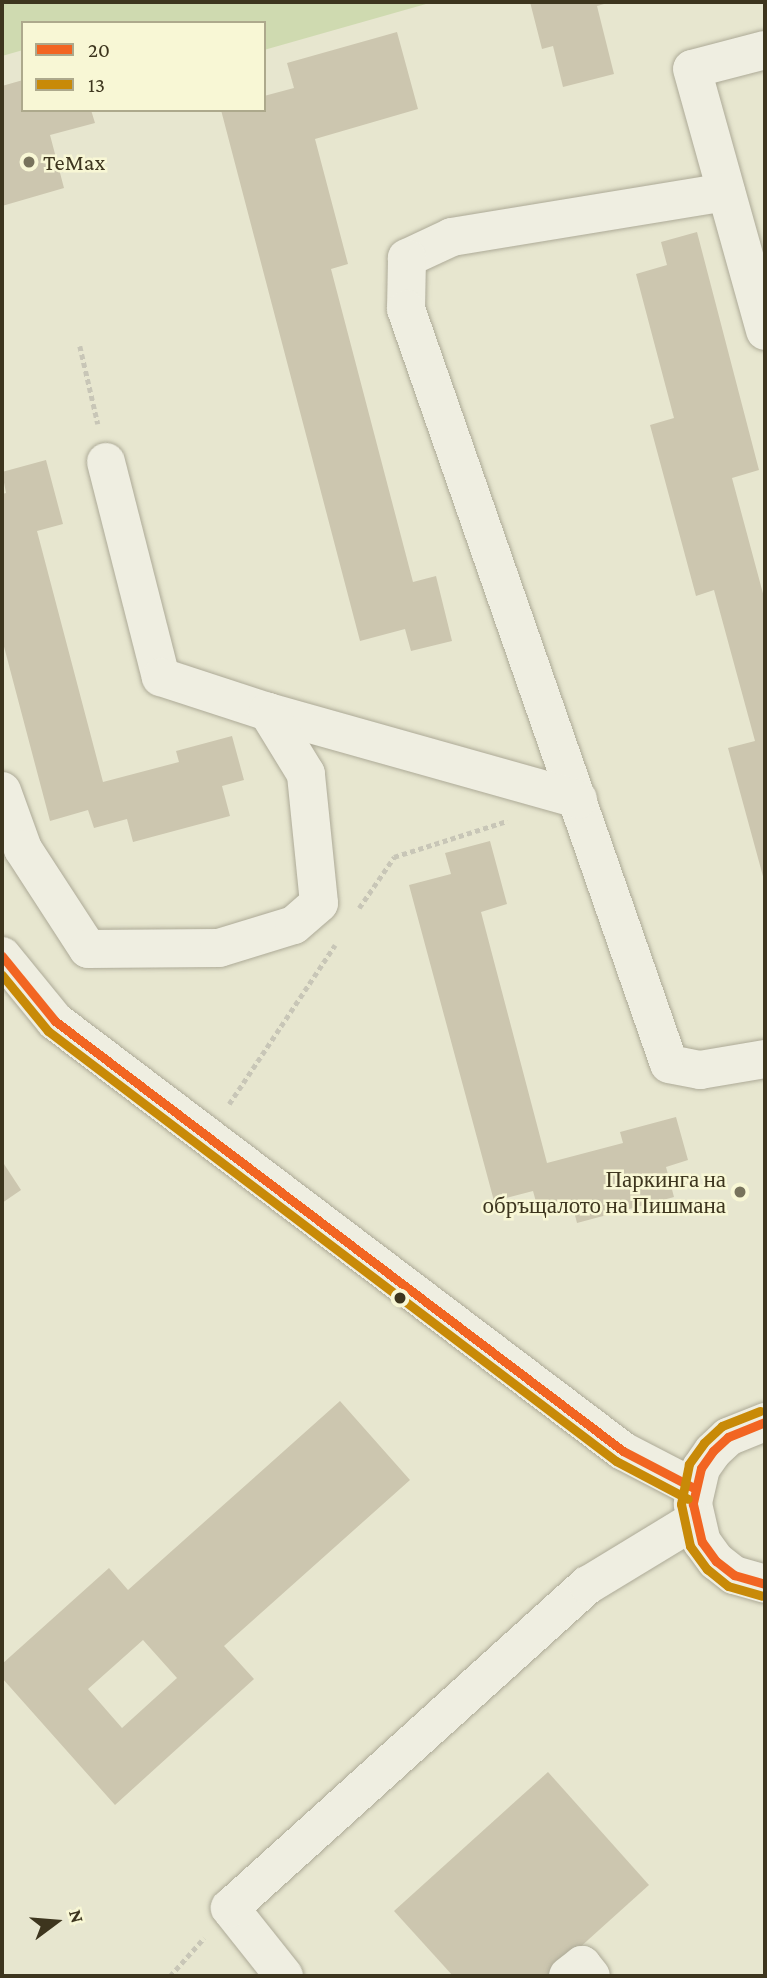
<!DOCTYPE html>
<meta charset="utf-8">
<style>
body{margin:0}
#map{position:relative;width:767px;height:1978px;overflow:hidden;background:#e7e6cf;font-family:"Crimson Pro",serif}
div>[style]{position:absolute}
.green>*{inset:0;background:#cfdab0}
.building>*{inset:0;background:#ccc6af}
.path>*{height:4.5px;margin-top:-2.25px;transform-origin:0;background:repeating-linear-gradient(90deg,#c8c6b7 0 5px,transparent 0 8.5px)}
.roads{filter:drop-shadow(0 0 2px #adaa97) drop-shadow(0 0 2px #adaa97)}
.minor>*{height:38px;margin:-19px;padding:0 19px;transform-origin:19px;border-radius:19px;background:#efeee1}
.bus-1>*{height:9px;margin:-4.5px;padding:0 4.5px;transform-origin:4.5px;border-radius:4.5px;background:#f26522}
.bus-2>*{height:9px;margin:-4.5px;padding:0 4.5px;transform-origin:4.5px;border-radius:4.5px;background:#c88a08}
.dots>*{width:19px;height:19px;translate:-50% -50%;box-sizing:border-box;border:4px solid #f8f7d5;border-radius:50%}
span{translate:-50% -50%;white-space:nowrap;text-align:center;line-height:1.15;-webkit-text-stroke:5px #f8f7d5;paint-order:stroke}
.poi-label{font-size:23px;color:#3d351e}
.left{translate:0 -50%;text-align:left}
.right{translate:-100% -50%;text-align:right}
.frame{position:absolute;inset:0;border:4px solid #3d351e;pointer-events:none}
.legend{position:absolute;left:21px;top:21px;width:245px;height:91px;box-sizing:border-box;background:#f8f7d5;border:2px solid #ada98c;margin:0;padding:9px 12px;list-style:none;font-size:21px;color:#3d351e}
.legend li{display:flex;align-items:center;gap:14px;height:35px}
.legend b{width:35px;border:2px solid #ada98c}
.north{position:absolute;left:21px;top:1887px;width:70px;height:70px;-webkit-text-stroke:5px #f8f7d5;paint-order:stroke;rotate:74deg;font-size:19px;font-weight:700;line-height:28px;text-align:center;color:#3d351e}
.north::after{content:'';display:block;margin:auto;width:24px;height:32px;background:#3d351e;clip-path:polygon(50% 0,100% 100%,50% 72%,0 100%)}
</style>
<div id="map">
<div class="green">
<i style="clip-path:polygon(2px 2px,433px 2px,264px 50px,264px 23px,23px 23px,23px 50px,2px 56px)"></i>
</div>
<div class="building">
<i style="clip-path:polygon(530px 2px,611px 2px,597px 6px,614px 74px,563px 87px,553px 46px,542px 49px)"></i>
<i style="clip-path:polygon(397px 32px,418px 109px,315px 139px,348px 264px,331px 269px,413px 582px,436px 576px,452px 641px,411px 651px,405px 629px,360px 641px,221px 110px,264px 110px,264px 96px,294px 88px,287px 63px)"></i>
<i style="clip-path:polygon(23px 80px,23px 110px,91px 110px,95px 123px,50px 135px,64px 188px,2px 206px,2px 86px)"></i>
<i style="clip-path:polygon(697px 232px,759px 470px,732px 478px,765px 601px,764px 880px,728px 748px,755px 741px,714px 590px,696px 596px,650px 425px,674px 418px,636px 274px,667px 265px,661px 242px)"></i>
<i style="clip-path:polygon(46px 460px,63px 524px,37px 531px,103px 782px,179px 762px,176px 751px,232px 736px,244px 780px,222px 786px,230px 816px,133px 842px,127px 819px,94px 828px,88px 810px,50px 821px,2px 639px,2px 494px,6px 493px,2px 472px)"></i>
<i style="clip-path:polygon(490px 841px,507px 904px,481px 912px,547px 1163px,623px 1143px,620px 1132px,676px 1117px,688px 1160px,666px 1167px,674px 1197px,577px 1223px,571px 1200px,538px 1209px,533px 1191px,494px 1201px,409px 885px,451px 874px,445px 853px)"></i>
<i style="clip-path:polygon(2px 1161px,21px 1190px,2px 1203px)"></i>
<i style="clip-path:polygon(evenodd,340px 1401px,410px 1480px,224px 1646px,254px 1679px,115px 1805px,2px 1678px,2px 1664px,109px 1568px,128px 1590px,340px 1401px,143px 1640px,177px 1678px,122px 1728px,88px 1689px,143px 1640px)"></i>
<i style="clip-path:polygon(548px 1772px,649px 1885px,548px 1976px,453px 1976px,394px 1911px)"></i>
</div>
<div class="path">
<i style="left:80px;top:346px;width:80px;rotate:77deg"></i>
<i style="left:359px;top:908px;width:62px;rotate:-55.5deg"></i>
<i style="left:394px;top:857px;width:119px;rotate:-17.7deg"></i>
<i style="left:229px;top:1104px;width:191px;rotate:-56.3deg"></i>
<i style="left:170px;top:1976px;width:51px;rotate:-48.2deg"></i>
</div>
<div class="roads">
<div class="minor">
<i style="left:765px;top:50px;width:75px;rotate:165.4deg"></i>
<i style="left:692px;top:69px;width:272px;rotate:74.4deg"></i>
<i style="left:726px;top:192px;width:278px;rotate:170.7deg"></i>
<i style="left:452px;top:237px;width:50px;rotate:155deg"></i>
<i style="left:407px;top:258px;width:51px;rotate:91.1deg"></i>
<i style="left:406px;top:309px;width:799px;rotate:70.79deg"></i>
<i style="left:669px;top:1064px;width:32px;rotate:11deg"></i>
<i style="left:700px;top:1070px;width:66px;rotate:-9.6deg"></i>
<i style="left:106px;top:462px;width:222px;rotate:75.7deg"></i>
<i style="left:161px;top:677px;width:113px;rotate:18.1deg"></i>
<i style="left:268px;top:712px;width:322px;rotate:15.7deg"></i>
<i style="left:2px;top:791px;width:62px;rotate:70.1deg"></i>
<i style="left:23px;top:849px;width:119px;rotate:57deg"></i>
<i style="left:88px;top:949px;width:131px;rotate:-0.4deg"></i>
<i style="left:219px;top:948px;width:78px;rotate:-17deg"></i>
<i style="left:294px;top:925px;width:33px;rotate:-41deg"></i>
<i style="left:319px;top:903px;width:130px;rotate:-95.8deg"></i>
<i style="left:306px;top:774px;width:73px;rotate:-121.5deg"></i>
<i style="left:2px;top:956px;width:84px;rotate:50.8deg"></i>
<i style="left:55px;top:1021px;width:712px;rotate:37.13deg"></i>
<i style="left:623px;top:1451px;width:80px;rotate:27.5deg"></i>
<i style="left:765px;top:1422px;width:40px;rotate:158deg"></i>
<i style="left:728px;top:1437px;width:21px;rotate:137deg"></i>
<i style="left:713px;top:1451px;width:21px;rotate:125deg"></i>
<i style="left:701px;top:1468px;width:37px;rotate:103deg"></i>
<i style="left:693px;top:1504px;width:39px;rotate:77deg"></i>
<i style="left:702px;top:1542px;width:24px;rotate:54deg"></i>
<i style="left:716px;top:1561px;width:23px;rotate:38deg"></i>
<i style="left:734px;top:1575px;width:32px;rotate:16deg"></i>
<i style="left:284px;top:1976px;width:87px;rotate:-128.5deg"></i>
<i style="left:230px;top:1908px;width:482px;rotate:-42.1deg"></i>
<i style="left:588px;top:1585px;width:125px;rotate:-31.3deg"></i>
<i style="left:568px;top:1976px;width:18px;rotate:-38deg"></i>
<i style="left:582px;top:1965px;width:14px;rotate:51deg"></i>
</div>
</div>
<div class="bus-1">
<i style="left:2px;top:956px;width:84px;rotate:50.8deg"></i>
<i style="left:55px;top:1021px;width:712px;rotate:37.13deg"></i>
<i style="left:623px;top:1451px;width:80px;rotate:27.5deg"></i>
<i style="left:765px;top:1422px;width:40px;rotate:158deg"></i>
<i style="left:728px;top:1437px;width:21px;rotate:137deg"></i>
<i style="left:713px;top:1451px;width:21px;rotate:125deg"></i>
<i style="left:701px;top:1468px;width:37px;rotate:103deg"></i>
<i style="left:693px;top:1504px;width:39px;rotate:77deg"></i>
<i style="left:702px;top:1542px;width:24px;rotate:54deg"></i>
<i style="left:716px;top:1561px;width:23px;rotate:38deg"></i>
<i style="left:734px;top:1575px;width:32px;rotate:16deg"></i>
</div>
<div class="bus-2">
<i style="left:2px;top:975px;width:72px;rotate:50.6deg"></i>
<i style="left:48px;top:1031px;width:712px;rotate:37.13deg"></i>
<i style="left:616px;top:1461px;width:81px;rotate:27.8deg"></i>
<i style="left:760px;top:1411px;width:41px;rotate:158.5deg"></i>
<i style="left:722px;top:1426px;width:25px;rotate:137deg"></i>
<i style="left:704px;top:1443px;width:26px;rotate:126deg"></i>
<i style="left:689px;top:1464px;width:41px;rotate:101.3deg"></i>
<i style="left:681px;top:1504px;width:43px;rotate:77.9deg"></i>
<i style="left:690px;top:1546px;width:29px;rotate:54deg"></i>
<i style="left:707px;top:1569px;width:27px;rotate:39deg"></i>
<i style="left:728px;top:1586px;width:35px;rotate:16deg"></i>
</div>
<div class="dots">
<i style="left:29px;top:162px;background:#78735c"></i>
<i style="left:740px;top:1192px;background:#78735c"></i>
<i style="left:400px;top:1298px;background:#3d351e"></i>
</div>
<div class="poi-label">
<span class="left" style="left:43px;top:162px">TeMax</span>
<span class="right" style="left:726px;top:1192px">Паркинга на<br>обръщалото на Пишмана</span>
</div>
<div class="frame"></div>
<ul class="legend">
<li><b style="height:9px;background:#f26522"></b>20</li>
<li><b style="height:9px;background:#c88a08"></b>13</li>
</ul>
<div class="north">N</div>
</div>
